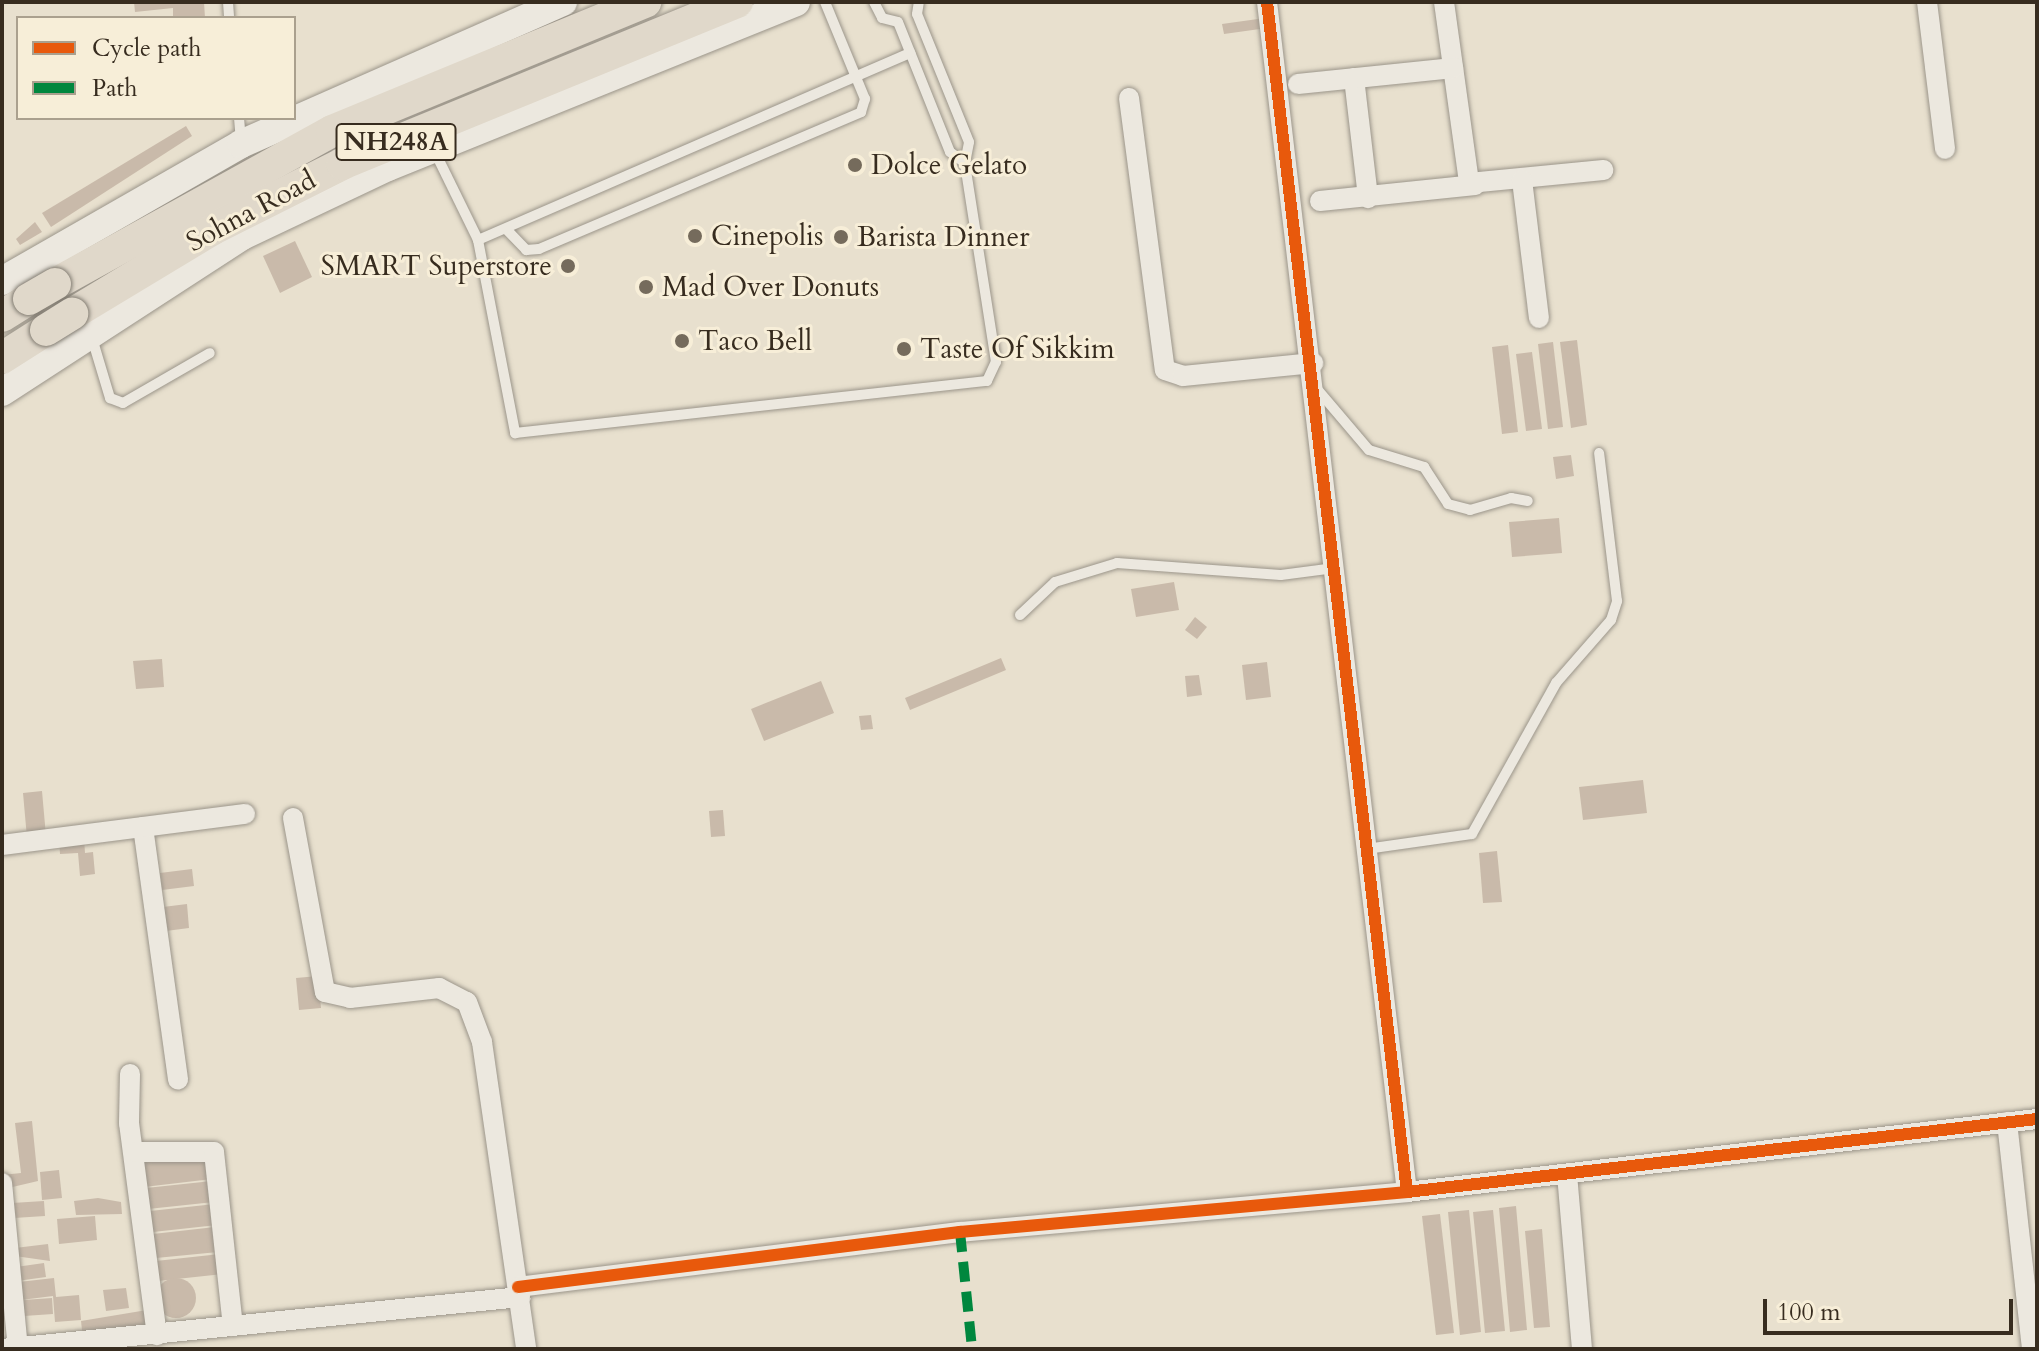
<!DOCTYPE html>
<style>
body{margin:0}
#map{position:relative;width:2039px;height:1351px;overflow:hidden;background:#e8e0ce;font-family:Cardo,serif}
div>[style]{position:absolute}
.building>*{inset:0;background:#c9baaa}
.round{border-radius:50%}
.roads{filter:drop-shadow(0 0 2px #9b958a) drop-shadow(0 0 2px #9b958a)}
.service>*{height:10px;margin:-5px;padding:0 5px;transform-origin:5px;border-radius:5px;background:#ece8df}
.minor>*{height:20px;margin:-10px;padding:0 10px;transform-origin:10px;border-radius:10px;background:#ece8df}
.secondary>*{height:28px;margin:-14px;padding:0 14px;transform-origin:14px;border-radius:14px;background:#ece8df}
.trunk>*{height:32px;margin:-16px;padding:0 16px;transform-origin:16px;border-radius:16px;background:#e0d8ca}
.bridges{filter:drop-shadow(0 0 2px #827c72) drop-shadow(0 0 2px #827c72)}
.trunk-bridge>*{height:32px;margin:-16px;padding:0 16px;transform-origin:16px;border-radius:16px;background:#e0d8ca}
.quiet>*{height:10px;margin-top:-5px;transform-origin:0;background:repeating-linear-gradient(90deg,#00873e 0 20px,transparent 0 30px)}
.cycleway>*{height:12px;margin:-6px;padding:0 6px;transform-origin:6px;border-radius:6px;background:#e8590c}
.dots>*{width:22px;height:22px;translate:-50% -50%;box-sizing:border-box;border:4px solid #f7eed8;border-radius:50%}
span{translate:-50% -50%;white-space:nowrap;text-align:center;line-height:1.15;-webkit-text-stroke:6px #f7eed8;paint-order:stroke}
.shield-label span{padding:2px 6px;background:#f7eed8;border:2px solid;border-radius:6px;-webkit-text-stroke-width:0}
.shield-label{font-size:26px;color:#372c1f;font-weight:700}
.poi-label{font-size:28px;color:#372c1f}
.left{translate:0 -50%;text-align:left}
.right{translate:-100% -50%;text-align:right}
.street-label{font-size:28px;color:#372c1f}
.frame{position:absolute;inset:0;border:4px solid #372c1f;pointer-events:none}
.legend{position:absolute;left:16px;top:16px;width:280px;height:104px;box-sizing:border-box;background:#f7eed8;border:2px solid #aaa08e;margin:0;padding:10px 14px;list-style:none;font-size:24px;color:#372c1f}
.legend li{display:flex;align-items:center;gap:16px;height:40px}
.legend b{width:40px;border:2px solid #aaa08e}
.scale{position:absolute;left:1763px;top:1299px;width:250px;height:36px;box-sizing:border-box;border:4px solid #372c1f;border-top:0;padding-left:10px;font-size:24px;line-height:28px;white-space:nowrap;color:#372c1f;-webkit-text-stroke:6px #f7eed8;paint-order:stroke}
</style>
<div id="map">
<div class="building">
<i style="clip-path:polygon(134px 2px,204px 2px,205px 18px,173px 18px,173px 8px,135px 12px)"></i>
<i style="clip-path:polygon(1265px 18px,1267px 28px,1224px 34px,1222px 24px)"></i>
<i style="clip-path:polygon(186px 126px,192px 136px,51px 227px,42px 213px)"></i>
<i style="clip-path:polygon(35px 222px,42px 232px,20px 245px,16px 239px)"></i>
<i style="clip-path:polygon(295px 241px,312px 277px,280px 293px,263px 256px)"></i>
<i style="clip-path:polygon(1577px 340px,1587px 425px,1571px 428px,1560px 342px)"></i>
<i style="clip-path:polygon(1553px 342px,1563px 427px,1548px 429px,1538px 344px)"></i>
<i style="clip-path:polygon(1508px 345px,1518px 432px,1502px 434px,1492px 347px)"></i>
<i style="clip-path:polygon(1532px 352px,1542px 429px,1526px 431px,1516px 354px)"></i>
<i style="clip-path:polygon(1571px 455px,1574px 476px,1556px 479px,1553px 457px)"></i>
<i style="clip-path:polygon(1559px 518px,1562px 553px,1512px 557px,1509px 522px)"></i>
<i style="clip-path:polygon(1174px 582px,1179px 610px,1136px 617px,1131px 589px)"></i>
<i style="clip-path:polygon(1195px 617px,1207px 627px,1197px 639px,1185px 630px)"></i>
<i style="clip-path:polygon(1001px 658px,1006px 670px,910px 710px,905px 698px)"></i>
<i style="clip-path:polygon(162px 659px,164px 687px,136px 689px,133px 661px)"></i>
<i style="clip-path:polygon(1267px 662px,1271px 697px,1246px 700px,1242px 665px)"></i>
<i style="clip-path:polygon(1199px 675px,1202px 695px,1187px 697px,1185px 676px)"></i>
<i style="clip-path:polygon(821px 681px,834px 713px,764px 741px,751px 709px)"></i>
<i style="clip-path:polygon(871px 715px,873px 729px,861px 730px,859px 716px)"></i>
<i style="clip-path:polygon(1643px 780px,1647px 813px,1583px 820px,1579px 787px)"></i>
<i style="clip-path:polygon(42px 791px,46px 836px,27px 838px,23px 793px)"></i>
<i style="clip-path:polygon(723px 810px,725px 836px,711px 837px,709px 811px)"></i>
<i style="clip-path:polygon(84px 838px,85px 853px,93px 852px,95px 874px,80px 876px,78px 853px,60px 854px,59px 840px)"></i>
<i style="clip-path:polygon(1497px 851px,1502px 902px,1483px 903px,1479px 853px)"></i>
<i style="clip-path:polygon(192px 869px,194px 886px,162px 890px,160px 873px)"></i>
<i style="clip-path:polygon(187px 904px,189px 928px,166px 931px,163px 907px)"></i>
<i style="clip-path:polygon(318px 976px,321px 1008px,299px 1010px,296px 978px)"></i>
<i style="clip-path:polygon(32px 1121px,38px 1181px,4px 1189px,2px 1175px,21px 1173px,15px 1123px)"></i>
<i style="clip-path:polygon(209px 1154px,212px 1179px,144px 1187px,141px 1162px)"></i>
<i style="clip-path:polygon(59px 1170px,62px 1198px,42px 1200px,40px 1172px)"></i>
<i style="clip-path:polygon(212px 1181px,214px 1202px,148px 1209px,146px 1188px)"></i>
<i style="clip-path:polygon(98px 1198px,121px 1202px,122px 1214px,76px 1215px,74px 1201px)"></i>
<i style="clip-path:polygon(44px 1201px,45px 1216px,14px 1218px,12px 1203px)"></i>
<i style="clip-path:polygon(215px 1204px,217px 1225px,153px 1232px,150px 1211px)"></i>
<i style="clip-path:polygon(1516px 1206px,1527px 1330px,1510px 1332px,1499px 1208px)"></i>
<i style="clip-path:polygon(1469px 1210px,1481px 1332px,1460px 1335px,1448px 1212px)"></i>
<i style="clip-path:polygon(1493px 1210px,1505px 1331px,1485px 1333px,1473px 1212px)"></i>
<i style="clip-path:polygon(1440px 1214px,1454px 1333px,1436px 1335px,1422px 1216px)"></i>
<i style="clip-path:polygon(95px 1216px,97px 1240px,59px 1244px,57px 1219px)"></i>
<i style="clip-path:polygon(215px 1227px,218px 1252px,156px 1258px,153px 1234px)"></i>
<i style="clip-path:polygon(1542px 1229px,1550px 1327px,1534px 1328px,1525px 1231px)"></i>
<i style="clip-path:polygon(48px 1244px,50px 1261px,15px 1256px,15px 1248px)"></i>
<i style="clip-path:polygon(220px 1254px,223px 1274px,158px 1281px,156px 1261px)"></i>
<i style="clip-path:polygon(44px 1263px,46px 1277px,17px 1281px,16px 1267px)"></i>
<i style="clip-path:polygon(54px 1278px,56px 1297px,79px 1295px,81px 1320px,55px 1322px,53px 1296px,21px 1300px,19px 1282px)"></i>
<i class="round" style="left:156px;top:1278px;width:40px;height:40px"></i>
<i style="clip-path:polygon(126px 1288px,129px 1308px,106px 1311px,103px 1290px)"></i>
<i style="clip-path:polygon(52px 1298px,53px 1314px,24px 1316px,23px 1300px)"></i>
<i style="clip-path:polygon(153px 1309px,155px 1332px,83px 1339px,81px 1321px)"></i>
</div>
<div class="roads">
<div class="service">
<i style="left:228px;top:2px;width:16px;rotate:86deg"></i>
<i style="left:874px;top:2px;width:18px;rotate:63deg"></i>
<i style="left:882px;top:18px;width:16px;rotate:14deg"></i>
<i style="left:898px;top:22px;width:140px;rotate:68.2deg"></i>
<i style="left:950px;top:152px;width:19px;rotate:36deg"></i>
<i style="left:239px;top:118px;width:24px;rotate:85deg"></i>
<i style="left:434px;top:150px;width:100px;rotate:63.9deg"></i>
<i style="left:478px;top:240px;width:197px;rotate:79.1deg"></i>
<i style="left:515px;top:433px;width:475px;rotate:-6.3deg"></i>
<i style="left:987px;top:381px;width:21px;rotate:-65deg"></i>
<i style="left:996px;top:362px;width:201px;rotate:-98.9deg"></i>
<i style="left:965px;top:163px;width:21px;rotate:-79deg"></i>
<i style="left:969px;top:142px;width:138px;rotate:-112.1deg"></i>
<i style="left:917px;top:14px;width:12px;rotate:-81deg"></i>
<i style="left:507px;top:230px;width:28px;rotate:46deg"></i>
<i style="left:526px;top:250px;width:13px;rotate:-4deg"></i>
<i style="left:539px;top:249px;width:350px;rotate:-23deg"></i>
<i style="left:861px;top:112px;width:14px;rotate:-73deg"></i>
<i style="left:865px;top:99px;width:105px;rotate:-112.4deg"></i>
<i style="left:478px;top:240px;width:471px;rotate:-23.4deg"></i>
<i style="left:92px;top:338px;width:63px;rotate:73.3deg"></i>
<i style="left:110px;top:398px;width:14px;rotate:21deg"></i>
<i style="left:123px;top:403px;width:100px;rotate:-29.9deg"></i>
<i style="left:1317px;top:389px;width:80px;rotate:49.6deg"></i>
<i style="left:1369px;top:450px;width:58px;rotate:17.2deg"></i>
<i style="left:1424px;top:467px;width:44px;rotate:57deg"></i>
<i style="left:1448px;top:504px;width:23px;rotate:15deg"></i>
<i style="left:1470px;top:510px;width:43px;rotate:-16.3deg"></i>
<i style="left:1511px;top:498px;width:17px;rotate:10deg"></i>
<i style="left:1020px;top:615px;width:48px;rotate:-43.3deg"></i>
<i style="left:1055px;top:582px;width:65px;rotate:-17deg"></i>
<i style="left:1117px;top:563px;width:164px;rotate:4.2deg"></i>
<i style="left:1281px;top:575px;width:54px;rotate:-7.4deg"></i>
<i style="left:1366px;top:849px;width:107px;rotate:-8.1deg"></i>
<i style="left:1472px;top:834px;width:173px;rotate:-60.9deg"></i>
<i style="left:1556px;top:683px;width:84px;rotate:-48.9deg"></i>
<i style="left:1611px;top:620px;width:20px;rotate:-72deg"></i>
<i style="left:1617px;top:601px;width:149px;rotate:-96.9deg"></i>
</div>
<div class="minor">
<i style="left:1267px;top:2px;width:1198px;rotate:83.29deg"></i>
<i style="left:1444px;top:2px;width:183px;rotate:82.1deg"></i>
<i style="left:1469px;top:183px;width:135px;rotate:-5.5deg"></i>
<i style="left:1927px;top:2px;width:148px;rotate:83deg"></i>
<i style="left:1354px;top:78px;width:121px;rotate:83.3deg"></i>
<i style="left:1298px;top:84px;width:156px;rotate:-5.9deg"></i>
<i style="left:1129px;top:98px;width:274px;rotate:82.5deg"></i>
<i style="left:1165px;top:370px;width:19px;rotate:18deg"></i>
<i style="left:1183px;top:376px;width:131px;rotate:-5.7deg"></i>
<i style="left:1522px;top:180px;width:139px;rotate:83deg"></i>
<i style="left:1320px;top:201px;width:156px;rotate:-5.9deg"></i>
<i style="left:293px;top:818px;width:177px;rotate:79.6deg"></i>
<i style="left:325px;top:992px;width:26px;rotate:13deg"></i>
<i style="left:350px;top:998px;width:90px;rotate:-6.4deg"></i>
<i style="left:439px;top:988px;width:31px;rotate:27deg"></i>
<i style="left:467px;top:1002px;width:43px;rotate:69.4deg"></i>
<i style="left:482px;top:1042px;width:310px;rotate:81.8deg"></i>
<i style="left:143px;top:827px;width:255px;rotate:82.1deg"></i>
<i style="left:2px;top:845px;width:245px;rotate:-7.3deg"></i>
<i style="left:130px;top:1074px;width:49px;rotate:91.2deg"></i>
<i style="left:129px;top:1123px;width:214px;rotate:82.5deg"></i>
<i style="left:2007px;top:1122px;width:228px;rotate:83.7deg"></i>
<i style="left:136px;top:1152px;width:78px"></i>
<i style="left:214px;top:1152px;width:175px;rotate:83.8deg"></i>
<i style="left:1567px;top:1174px;width:176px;rotate:85.1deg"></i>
<i style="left:2px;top:1183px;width:166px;rotate:84.5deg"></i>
<i style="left:518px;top:1287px;width:445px;rotate:-7.1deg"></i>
<i style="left:960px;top:1232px;width:449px;rotate:-5.1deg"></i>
<i style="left:1407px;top:1192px;width:634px;rotate:-6.61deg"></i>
<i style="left:2px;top:1349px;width:521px;rotate:-5.73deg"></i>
</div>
<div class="secondary">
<i style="left:2px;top:281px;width:275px;rotate:-29.8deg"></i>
<i style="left:241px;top:144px;width:352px;rotate:-23.8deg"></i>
<i style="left:2px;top:392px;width:286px;rotate:-33deg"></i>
<i style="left:242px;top:236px;width:161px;rotate:-25.3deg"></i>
<i style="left:388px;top:167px;width:440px;rotate:-22deg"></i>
</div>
<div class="trunk">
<i style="left:55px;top:284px;width:316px;rotate:-28.9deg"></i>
<i style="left:332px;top:131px;width:339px;rotate:-22.4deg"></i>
<i style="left:72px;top:314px;width:165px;rotate:-31.1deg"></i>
<i style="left:213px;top:229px;width:144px;rotate:-26.7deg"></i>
<i style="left:342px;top:164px;width:427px;rotate:-22.3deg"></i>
<i style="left:2px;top:316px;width:32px;rotate:-32deg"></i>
<i style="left:2px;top:358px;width:52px;rotate:-32.5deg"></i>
</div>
</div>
<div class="bridges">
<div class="trunk-bridge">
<i style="left:29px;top:299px;width:30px;rotate:-30deg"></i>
<i style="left:46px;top:330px;width:31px;rotate:-32deg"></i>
</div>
</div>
<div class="quiet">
<i style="left:960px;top:1232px;width:118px;rotate:84.1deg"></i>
</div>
<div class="cycleway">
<i style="left:1267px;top:2px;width:1198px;rotate:83.29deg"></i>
<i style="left:518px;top:1287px;width:445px;rotate:-7.1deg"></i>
<i style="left:960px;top:1232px;width:449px;rotate:-5.1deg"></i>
<i style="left:1407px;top:1192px;width:634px;rotate:-6.61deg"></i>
</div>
<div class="dots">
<i style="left:855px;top:165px;background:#756b5c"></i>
<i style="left:695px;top:236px;background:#756b5c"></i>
<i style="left:841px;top:237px;background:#756b5c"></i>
<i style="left:568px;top:266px;background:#756b5c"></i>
<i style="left:646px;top:287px;background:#756b5c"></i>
<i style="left:682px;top:341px;background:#756b5c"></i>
<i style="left:904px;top:349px;background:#756b5c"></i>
</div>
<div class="shield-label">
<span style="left:396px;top:142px">NH248A</span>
</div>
<div class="poi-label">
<span class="left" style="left:871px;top:165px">Dolce Gelato</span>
<span class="left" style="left:711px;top:236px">Cinepolis</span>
<span class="left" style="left:857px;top:237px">Barista Dinner</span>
<span class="right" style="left:552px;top:266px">SMART Superstore</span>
<span class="left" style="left:662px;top:287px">Mad Over Donuts</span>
<span class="left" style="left:698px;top:341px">Taco Bell</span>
<span class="left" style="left:920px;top:349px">Taste Of Sikkim</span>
</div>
<div class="street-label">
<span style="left:251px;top:211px;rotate:-28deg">Sohna Road</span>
</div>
<div class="frame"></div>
<ul class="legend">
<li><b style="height:10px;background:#e8590c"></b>Cycle path</li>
<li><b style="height:10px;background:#00873e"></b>Path</li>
</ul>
<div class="scale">100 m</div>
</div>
